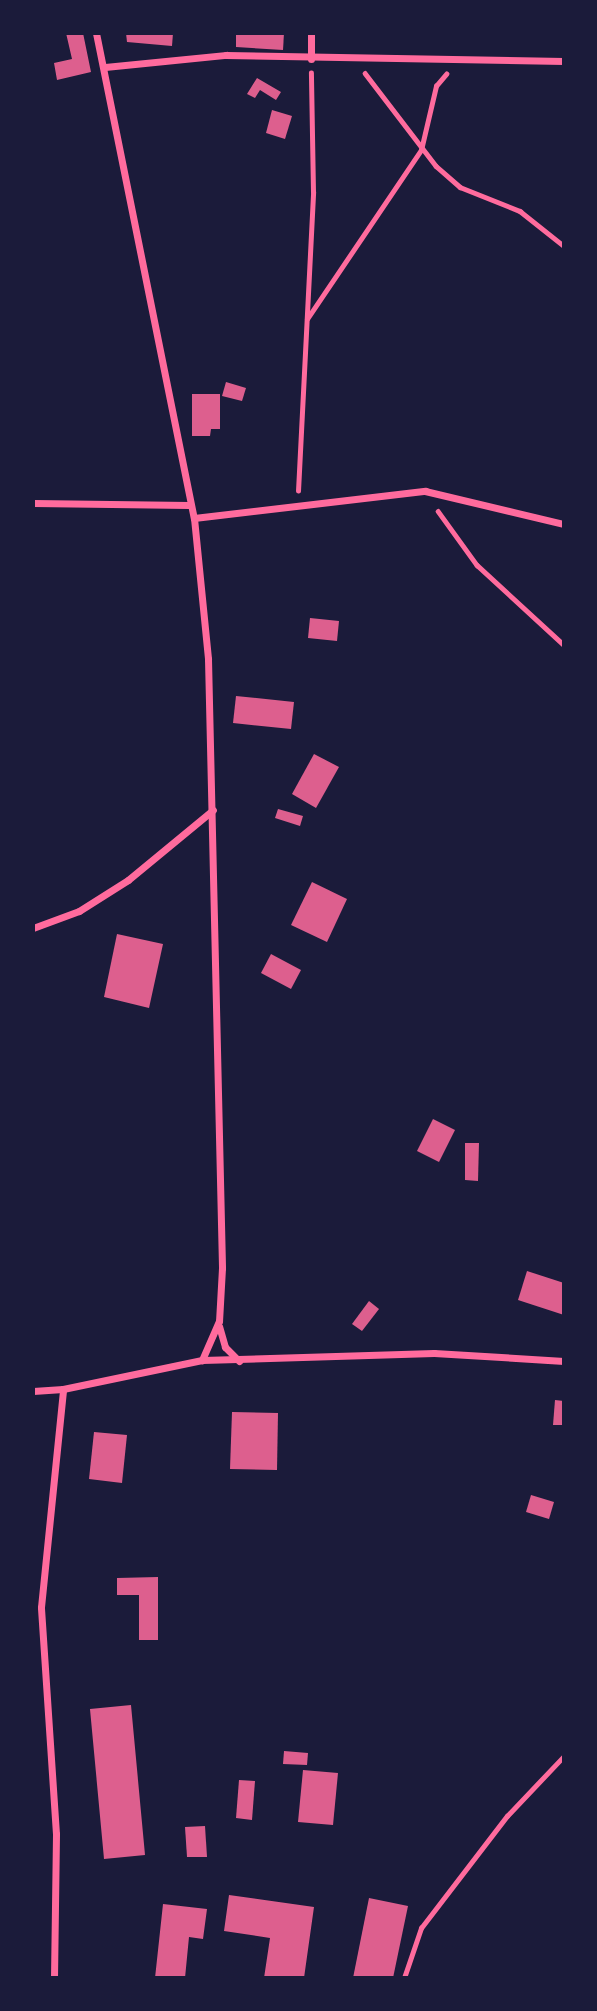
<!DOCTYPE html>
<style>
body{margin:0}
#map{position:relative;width:597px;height:2011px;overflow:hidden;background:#1b1b3a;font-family:"Titillium Web",sans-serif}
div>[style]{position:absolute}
.building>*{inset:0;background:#dd5f8e}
.path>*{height:4.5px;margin:-2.25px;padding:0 2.25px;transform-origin:2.25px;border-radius:2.25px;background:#ff6b9d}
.minor>*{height:7px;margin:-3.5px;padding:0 3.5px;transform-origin:3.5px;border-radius:3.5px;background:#ff6b9d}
span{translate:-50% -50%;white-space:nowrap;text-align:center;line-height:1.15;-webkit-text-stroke:7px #1b1b3a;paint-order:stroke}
.frame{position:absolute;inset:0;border:35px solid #1b1b3a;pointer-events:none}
</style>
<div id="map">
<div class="building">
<i style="clip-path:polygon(66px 33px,83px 33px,91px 72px,57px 80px,54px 63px,72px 59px)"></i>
<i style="clip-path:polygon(126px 33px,173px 33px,172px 46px,127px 42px)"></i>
<i style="clip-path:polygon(264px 33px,284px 33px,283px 50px,236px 47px,236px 34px)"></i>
<i style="clip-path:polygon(257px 78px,281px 92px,276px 100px,260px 90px,255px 98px,247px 94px)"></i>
<i style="clip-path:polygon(272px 110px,292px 116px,285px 139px,266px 133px)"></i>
<i style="clip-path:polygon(226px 382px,246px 388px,242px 401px,222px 396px)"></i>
<i style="clip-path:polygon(192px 394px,220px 394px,220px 429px,211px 429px,210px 436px,192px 436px)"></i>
<i style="clip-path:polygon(310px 618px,339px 621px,337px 641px,308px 638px)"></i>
<i style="clip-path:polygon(236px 696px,294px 702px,291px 729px,233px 723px)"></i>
<i style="clip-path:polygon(314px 754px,339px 767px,316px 808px,292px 794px)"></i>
<i style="clip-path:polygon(278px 809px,303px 816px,300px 826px,275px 818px)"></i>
<i style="clip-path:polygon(312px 882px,347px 899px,327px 942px,291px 925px)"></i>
<i style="clip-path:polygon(117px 934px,163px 944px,149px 1008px,104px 997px)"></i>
<i style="clip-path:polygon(271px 954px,301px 970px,291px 989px,261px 973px)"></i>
<i style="clip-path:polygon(433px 1119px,455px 1130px,439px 1162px,417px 1151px)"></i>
<i style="clip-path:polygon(465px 1143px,479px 1143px,478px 1181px,465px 1180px)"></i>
<i style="clip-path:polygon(527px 1271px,564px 1283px,564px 1315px,518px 1300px)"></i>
<i style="clip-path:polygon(369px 1301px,379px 1309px,362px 1331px,352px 1324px)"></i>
<i style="clip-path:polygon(555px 1400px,564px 1401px,564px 1425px,553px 1425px)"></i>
<i style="clip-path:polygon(232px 1412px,278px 1413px,277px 1470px,230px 1469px)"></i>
<i style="clip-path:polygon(94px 1432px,127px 1435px,122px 1483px,89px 1479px)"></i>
<i style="clip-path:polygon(531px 1495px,554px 1502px,549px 1519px,526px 1512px)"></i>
<i style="clip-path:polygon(158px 1577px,158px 1640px,139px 1640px,139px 1595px,117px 1595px,117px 1578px)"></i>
<i style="clip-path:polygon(131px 1705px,145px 1855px,104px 1859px,90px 1709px)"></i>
<i style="clip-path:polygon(284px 1751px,308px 1753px,307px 1765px,283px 1764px)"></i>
<i style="clip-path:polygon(303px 1770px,338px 1773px,333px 1825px,298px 1822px)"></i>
<i style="clip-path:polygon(239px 1780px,255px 1781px,252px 1820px,236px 1818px)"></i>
<i style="clip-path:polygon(205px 1826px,207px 1857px,187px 1857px,185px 1827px)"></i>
<i style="clip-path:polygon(229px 1895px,314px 1907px,304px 1978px,264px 1978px,270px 1938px,224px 1931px)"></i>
<i style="clip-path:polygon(369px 1898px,408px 1906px,393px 1978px,353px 1978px)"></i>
<i style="clip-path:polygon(163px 1904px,207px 1909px,203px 1939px,189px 1937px,185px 1978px,155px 1978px)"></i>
</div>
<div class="path">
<i style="left:365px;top:73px;width:117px;rotate:52.6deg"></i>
<i style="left:436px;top:166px;width:32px;rotate:41deg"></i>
<i style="left:460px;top:187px;width:65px;rotate:21.8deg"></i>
<i style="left:520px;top:211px;width:56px;rotate:38.5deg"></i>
<i style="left:307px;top:319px;width:204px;rotate:-56deg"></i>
<i style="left:421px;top:150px;width:66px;rotate:-76.8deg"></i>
<i style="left:436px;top:86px;width:16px;rotate:-50deg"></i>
<i style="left:298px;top:491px;width:299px;rotate:-87.1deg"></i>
<i style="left:313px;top:192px;width:119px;rotate:-91deg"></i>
<i style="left:438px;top:511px;width:67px;rotate:54.2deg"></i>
<i style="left:477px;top:565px;width:118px;rotate:42.6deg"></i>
<i style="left:404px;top:1978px;width:53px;rotate:-71.2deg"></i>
<i style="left:421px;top:1928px;width:141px;rotate:-52.5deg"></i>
<i style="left:507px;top:1816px;width:83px;rotate:-46.5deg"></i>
</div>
<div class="minor">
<i style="left:96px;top:33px;width:495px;rotate:78.6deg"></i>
<i style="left:194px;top:518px;width:142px;rotate:84.3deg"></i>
<i style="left:208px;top:659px;width:609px;rotate:88.68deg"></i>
<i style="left:222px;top:1268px;width:53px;rotate:93.2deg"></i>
<i style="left:219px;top:1321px;width:43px;rotate:113.6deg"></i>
<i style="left:311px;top:59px;width:26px;rotate:-90deg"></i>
<i style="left:105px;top:67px;width:122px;rotate:-5.7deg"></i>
<i style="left:226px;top:55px;width:338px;rotate:1deg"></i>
<i style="left:33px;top:503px;width:156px;rotate:0.7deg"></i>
<i style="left:194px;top:518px;width:233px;rotate:-6.7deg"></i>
<i style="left:425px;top:491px;width:143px;rotate:13.4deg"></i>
<i style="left:33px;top:928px;width:49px;rotate:-20.3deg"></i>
<i style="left:79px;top:911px;width:58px;rotate:-32.3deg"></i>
<i style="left:128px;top:880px;width:110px;rotate:-39.5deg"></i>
<i style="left:219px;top:1326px;width:22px;rotate:74deg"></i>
<i style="left:225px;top:1347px;width:20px;rotate:45deg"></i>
<i style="left:33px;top:1391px;width:30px;rotate:-4deg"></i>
<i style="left:54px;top:1978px;width:144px;rotate:-89.2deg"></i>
<i style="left:56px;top:1834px;width:227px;rotate:-93.8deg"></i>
<i style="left:41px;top:1607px;width:219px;rotate:-84.2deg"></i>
<i style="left:63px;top:1389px;width:142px;rotate:-11.8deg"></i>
<i style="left:202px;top:1360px;width:232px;rotate:-1.7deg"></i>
<i style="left:434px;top:1353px;width:130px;rotate:3.5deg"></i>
</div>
<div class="frame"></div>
</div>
